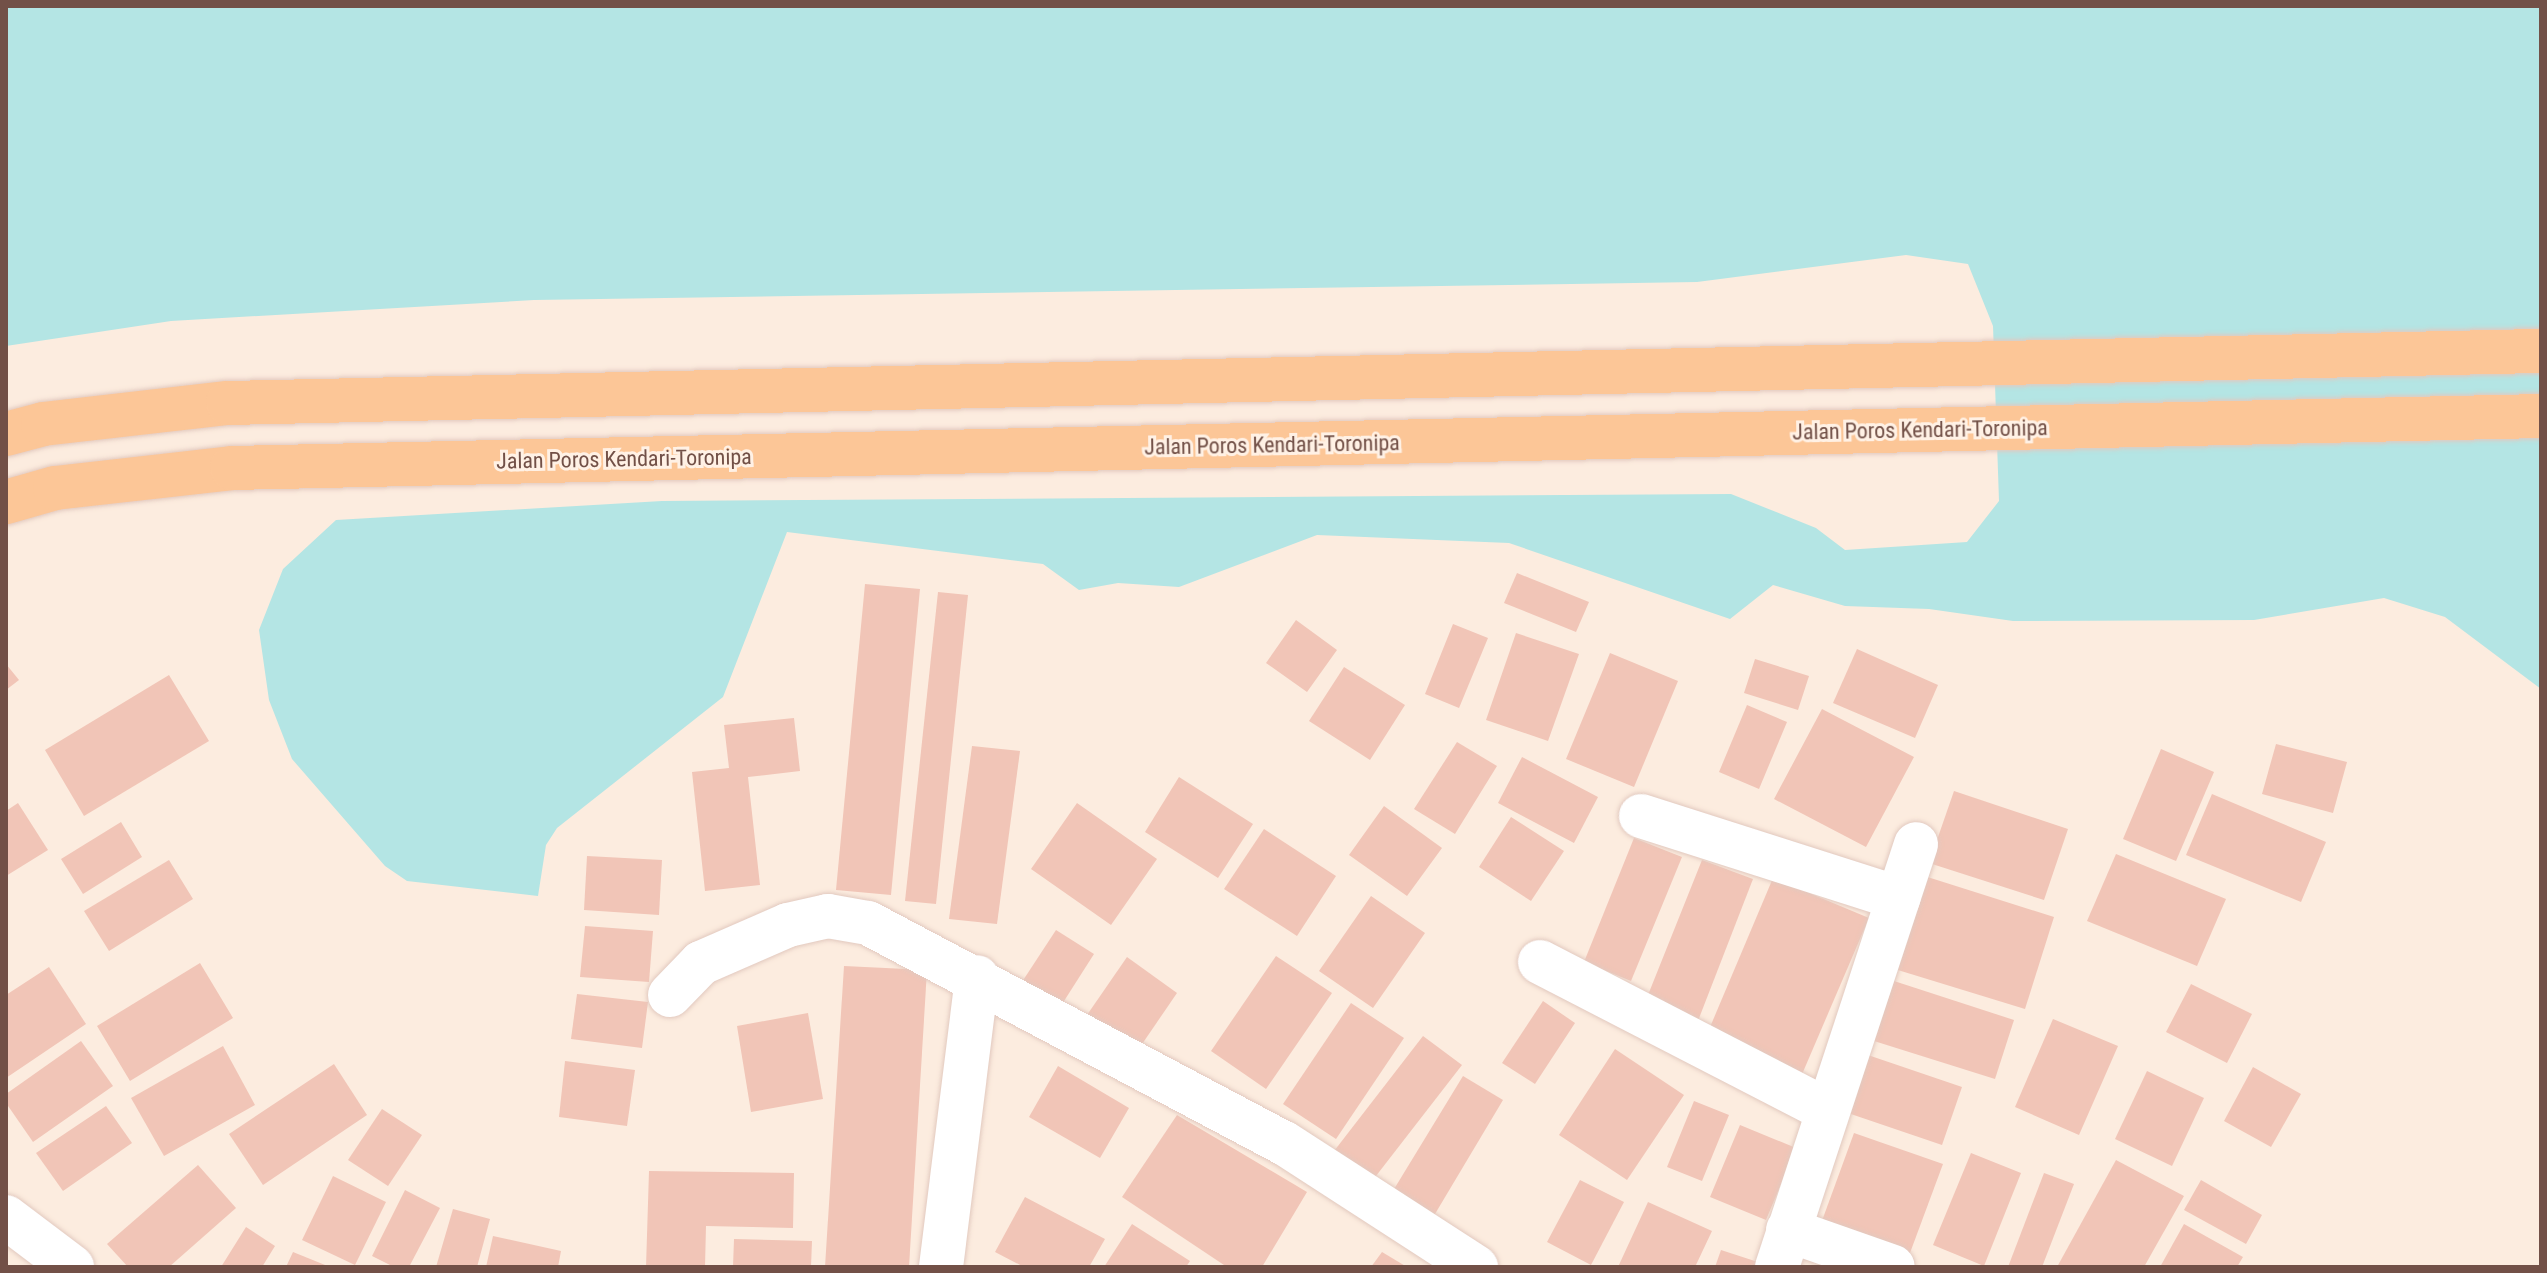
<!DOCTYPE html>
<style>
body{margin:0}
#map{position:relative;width:2547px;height:1273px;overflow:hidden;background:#fcecdf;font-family:"Roboto Condensed",sans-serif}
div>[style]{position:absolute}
.water>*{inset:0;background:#b4e5e4}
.building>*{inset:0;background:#f1c5b7}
.roads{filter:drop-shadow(0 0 2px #e2c9bf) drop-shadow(0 0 2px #e2c9bf)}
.minor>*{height:44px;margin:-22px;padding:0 22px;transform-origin:22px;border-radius:22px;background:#fff}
.secondary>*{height:44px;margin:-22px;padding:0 22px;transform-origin:22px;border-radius:22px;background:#fff}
.primary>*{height:44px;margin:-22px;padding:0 22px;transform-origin:22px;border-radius:22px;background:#fcc697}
span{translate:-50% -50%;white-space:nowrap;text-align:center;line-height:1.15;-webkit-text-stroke:6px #fff1e5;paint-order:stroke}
.street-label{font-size:22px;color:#725047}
.frame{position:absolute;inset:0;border:8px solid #725047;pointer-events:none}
</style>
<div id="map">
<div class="water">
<i style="clip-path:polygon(6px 6px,2541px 6px,2541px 689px,2445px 617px,2384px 598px,2254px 620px,2013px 621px,1929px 609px,1845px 606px,1773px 585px,1730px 619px,1509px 543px,1317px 535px,1179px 587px,1118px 583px,1079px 590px,1043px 564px,787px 532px,723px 697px,557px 828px,546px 845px,538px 896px,407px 881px,385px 866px,292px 759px,269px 700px,259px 630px,283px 569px,336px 520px,662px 501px,1731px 494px,1816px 528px,1845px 550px,1967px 542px,1999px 501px,1993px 326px,1968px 264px,1906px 255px,1697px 282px,534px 300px,171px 321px,6px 346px)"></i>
</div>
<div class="building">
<i style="clip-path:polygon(1517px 573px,1589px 602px,1576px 632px,1504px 603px)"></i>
<i style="clip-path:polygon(865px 584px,920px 589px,891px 895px,836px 890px)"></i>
<i style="clip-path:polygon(938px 592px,968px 595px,936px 904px,905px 901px)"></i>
<i style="clip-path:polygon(1296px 620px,1337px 650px,1307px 692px,1266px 663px)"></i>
<i style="clip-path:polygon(1453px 624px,1488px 638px,1459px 708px,1425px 694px)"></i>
<i style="clip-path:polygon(1516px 633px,1579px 654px,1548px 741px,1486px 720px)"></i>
<i style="clip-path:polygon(1857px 649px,1938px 685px,1915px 738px,1833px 703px)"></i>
<i style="clip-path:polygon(1610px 653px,1678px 681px,1634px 787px,1566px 759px)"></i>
<i style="clip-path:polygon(1755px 659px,1809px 676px,1798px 710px,1744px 693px)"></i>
<i style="clip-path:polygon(6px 664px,19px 680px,6px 690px)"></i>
<i style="clip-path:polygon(1344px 667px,1405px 705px,1370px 760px,1309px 721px)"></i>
<i style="clip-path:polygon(169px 675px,209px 741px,84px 816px,45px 750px)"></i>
<i style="clip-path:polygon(1747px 705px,1787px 722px,1759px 789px,1719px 772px)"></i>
<i style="clip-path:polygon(1822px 709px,1914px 757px,1866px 847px,1774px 799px)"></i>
<i style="clip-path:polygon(794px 718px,800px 771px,748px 777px,760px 885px,705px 891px,692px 772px,729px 768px,724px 725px)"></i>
<i style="clip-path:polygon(1457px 742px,1497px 766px,1455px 834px,1414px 809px)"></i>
<i style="clip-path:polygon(2276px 744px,2347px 762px,2333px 813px,2262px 794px)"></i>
<i style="clip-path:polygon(972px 746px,1020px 751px,997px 924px,949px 919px)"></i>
<i style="clip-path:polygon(2161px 749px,2214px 772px,2176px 861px,2123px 839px)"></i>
<i style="clip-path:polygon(1522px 757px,1598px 797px,1574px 843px,1498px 803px)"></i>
<i style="clip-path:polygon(1179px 777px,1253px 824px,1218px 878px,1145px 832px)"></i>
<i style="clip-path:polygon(1954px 791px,2068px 829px,2044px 900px,1929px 863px)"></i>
<i style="clip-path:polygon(2212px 794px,2326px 842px,2301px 902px,2186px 855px)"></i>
<i style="clip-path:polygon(18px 803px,48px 850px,6px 876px,6px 811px)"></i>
<i style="clip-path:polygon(1077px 803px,1157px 859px,1111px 925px,1031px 869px)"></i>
<i style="clip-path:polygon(1384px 806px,1442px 848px,1407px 896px,1349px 855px)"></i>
<i style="clip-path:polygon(1511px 817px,1564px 851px,1531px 901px,1479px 867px)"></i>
<i style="clip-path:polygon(121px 822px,142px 857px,83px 894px,61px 859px)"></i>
<i style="clip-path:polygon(1264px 829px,1336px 876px,1297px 936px,1224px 889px)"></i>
<i style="clip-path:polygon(1634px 838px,1682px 857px,1631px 981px,1584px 962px)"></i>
<i style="clip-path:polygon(2116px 854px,2226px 899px,2197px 966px,2087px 921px)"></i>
<i style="clip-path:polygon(587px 856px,662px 860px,659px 915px,584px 910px)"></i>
<i style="clip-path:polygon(169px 860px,193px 899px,109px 951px,84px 911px)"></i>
<i style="clip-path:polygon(1702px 860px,1753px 879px,1696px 1026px,1644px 1005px)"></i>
<i style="clip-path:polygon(1918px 874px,2054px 917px,2025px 1009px,1888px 967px)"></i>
<i style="clip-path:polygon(1773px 878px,1869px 918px,1800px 1079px,1705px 1039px)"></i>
<i style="clip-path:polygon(1371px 896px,1425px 933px,1373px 1008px,1319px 971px)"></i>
<i style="clip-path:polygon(585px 926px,653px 931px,649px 982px,580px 977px)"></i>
<i style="clip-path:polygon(1056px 930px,1094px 954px,1057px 1012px,1018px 988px)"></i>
<i style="clip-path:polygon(1276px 956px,1332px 993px,1266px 1089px,1211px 1051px)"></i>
<i style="clip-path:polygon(1127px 957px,1177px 993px,1138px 1050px,1087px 1015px)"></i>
<i style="clip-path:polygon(200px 963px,233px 1018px,130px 1081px,97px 1026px)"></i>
<i style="clip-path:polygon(844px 966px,927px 970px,909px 1267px,825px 1267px)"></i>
<i style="clip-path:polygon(49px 967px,86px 1024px,6px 1078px,6px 995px)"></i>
<i style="clip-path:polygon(1894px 981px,2014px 1020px,1995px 1079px,1874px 1041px)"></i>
<i style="clip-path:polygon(2191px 984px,2252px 1014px,2227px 1063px,2166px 1032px)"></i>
<i style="clip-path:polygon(577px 994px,648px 1002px,642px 1048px,571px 1039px)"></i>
<i style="clip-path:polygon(1543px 1001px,1575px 1023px,1535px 1084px,1502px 1063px)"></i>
<i style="clip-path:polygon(1351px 1003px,1404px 1038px,1336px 1139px,1283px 1104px)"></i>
<i style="clip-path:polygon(808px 1013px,823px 1099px,751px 1112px,737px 1026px)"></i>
<i style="clip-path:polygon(2053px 1019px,2118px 1046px,2079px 1135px,2015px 1107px)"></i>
<i style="clip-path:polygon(1423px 1036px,1462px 1065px,1369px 1185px,1331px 1155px)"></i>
<i style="clip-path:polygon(81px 1041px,113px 1086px,33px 1142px,6px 1103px,6px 1094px)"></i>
<i style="clip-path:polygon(223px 1046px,255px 1105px,164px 1156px,131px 1098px)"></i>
<i style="clip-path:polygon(1615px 1049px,1684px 1095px,1627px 1180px,1559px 1135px)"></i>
<i style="clip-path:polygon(1862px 1053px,1962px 1087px,1942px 1145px,1842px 1111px)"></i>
<i style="clip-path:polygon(565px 1061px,635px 1070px,627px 1126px,559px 1117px)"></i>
<i style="clip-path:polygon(334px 1064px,367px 1115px,263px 1185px,229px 1134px)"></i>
<i style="clip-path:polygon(1058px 1066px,1129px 1108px,1100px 1158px,1029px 1117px)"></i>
<i style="clip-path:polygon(2253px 1067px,2301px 1094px,2271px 1147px,2224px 1121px)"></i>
<i style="clip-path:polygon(2147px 1071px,2204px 1098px,2172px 1166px,2115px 1139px)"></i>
<i style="clip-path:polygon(1463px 1076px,1503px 1100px,1429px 1224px,1388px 1199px)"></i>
<i style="clip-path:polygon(1694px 1101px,1729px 1115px,1702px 1181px,1667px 1167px)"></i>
<i style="clip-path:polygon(106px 1106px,132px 1143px,63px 1191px,36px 1153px)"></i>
<i style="clip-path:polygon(382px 1109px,422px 1135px,388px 1186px,348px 1160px)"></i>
<i style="clip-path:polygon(1177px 1115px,1307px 1192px,1262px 1267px,1227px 1267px,1122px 1197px)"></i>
<i style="clip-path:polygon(1740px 1125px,1796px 1148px,1766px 1220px,1710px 1197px)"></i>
<i style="clip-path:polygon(1854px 1133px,1943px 1164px,1907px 1261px,1819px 1229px)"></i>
<i style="clip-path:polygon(1971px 1153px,2021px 1173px,1984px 1266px,1933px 1245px)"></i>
<i style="clip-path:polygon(2116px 1160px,2184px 1196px,2144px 1267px,2057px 1267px)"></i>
<i style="clip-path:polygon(198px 1165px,236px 1208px,169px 1267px,128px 1267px,107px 1244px)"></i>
<i style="clip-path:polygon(649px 1171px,794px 1173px,793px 1228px,706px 1226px,705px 1267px,646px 1267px)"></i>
<i style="clip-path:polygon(2044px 1173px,2074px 1184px,2042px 1267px,2008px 1267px)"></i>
<i style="clip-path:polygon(333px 1176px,386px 1202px,355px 1265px,302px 1240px)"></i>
<i style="clip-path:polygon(1580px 1180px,1624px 1202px,1591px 1265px,1547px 1242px)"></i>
<i style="clip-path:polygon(2201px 1180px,2262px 1215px,2246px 1244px,2184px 1210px)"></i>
<i style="clip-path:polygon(405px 1190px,440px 1208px,409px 1267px,394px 1267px,372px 1256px)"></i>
<i style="clip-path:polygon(1025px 1197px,1105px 1239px,1089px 1267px,1024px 1267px,995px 1252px)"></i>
<i style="clip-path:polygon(1648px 1202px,1712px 1231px,1695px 1267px,1618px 1267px)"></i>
<i style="clip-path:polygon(453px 1209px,490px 1219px,477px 1267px,436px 1267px)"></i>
<i style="clip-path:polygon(1132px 1224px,1190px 1261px,1186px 1267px,1104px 1267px)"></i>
<i style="clip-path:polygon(2184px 1224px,2243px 1257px,2237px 1267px,2160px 1267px)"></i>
<i style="clip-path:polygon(246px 1227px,275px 1246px,262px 1267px,221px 1267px)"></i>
<i style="clip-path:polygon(493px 1236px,561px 1251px,558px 1267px,486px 1267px)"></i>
<i style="clip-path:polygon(734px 1239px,812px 1241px,811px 1267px,733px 1267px)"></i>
<i style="clip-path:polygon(1721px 1250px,1764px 1264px,1763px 1267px,1715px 1267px)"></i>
<i style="clip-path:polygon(293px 1252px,330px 1267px,286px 1267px)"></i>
<i style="clip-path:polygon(1382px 1252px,1407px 1267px,1371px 1267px)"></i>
</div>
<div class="roads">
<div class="minor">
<i style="left:1641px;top:816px;width:270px;rotate:17.7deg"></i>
<i style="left:1540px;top:962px;width:323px;rotate:27.3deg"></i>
<i style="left:670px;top:995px;width:45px;rotate:-45.9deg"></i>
<i style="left:701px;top:963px;width:95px;rotate:-23.6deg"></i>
<i style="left:788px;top:925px;width:41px;rotate:-12.7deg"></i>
<i style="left:828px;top:916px;width:41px;rotate:9.9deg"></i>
<i style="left:868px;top:923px;width:471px;rotate:27.9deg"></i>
<i style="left:1284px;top:1143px;width:229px;rotate:32.9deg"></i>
<i style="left:1788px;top:1230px;width:111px;rotate:19.4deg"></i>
<i style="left:941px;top:1267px;width:292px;rotate:-82.9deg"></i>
<i style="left:1777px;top:1267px;width:445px;rotate:-71.8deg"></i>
</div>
<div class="secondary">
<i style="left:6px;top:1217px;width:83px;rotate:37.1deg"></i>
</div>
<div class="primary">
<i style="left:6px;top:434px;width:38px;rotate:-15deg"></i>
<i style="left:43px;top:424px;width:186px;rotate:-6.5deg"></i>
<i style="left:228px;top:403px;width:2314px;rotate:-1.29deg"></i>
<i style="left:6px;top:502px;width:51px;rotate:-15.9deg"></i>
<i style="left:55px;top:488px;width:178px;rotate:-6.4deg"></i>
<i style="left:232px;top:468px;width:2310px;rotate:-1.29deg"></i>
</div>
</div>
<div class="street-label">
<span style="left:1920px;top:430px;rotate:-1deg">Jalan Poros Kendari-Toronipa</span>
<span style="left:1272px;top:445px;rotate:-1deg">Jalan Poros Kendari-Toronipa</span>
<span style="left:624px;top:459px;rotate:-1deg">Jalan Poros Kendari-Toronipa</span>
</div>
<div class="frame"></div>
</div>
